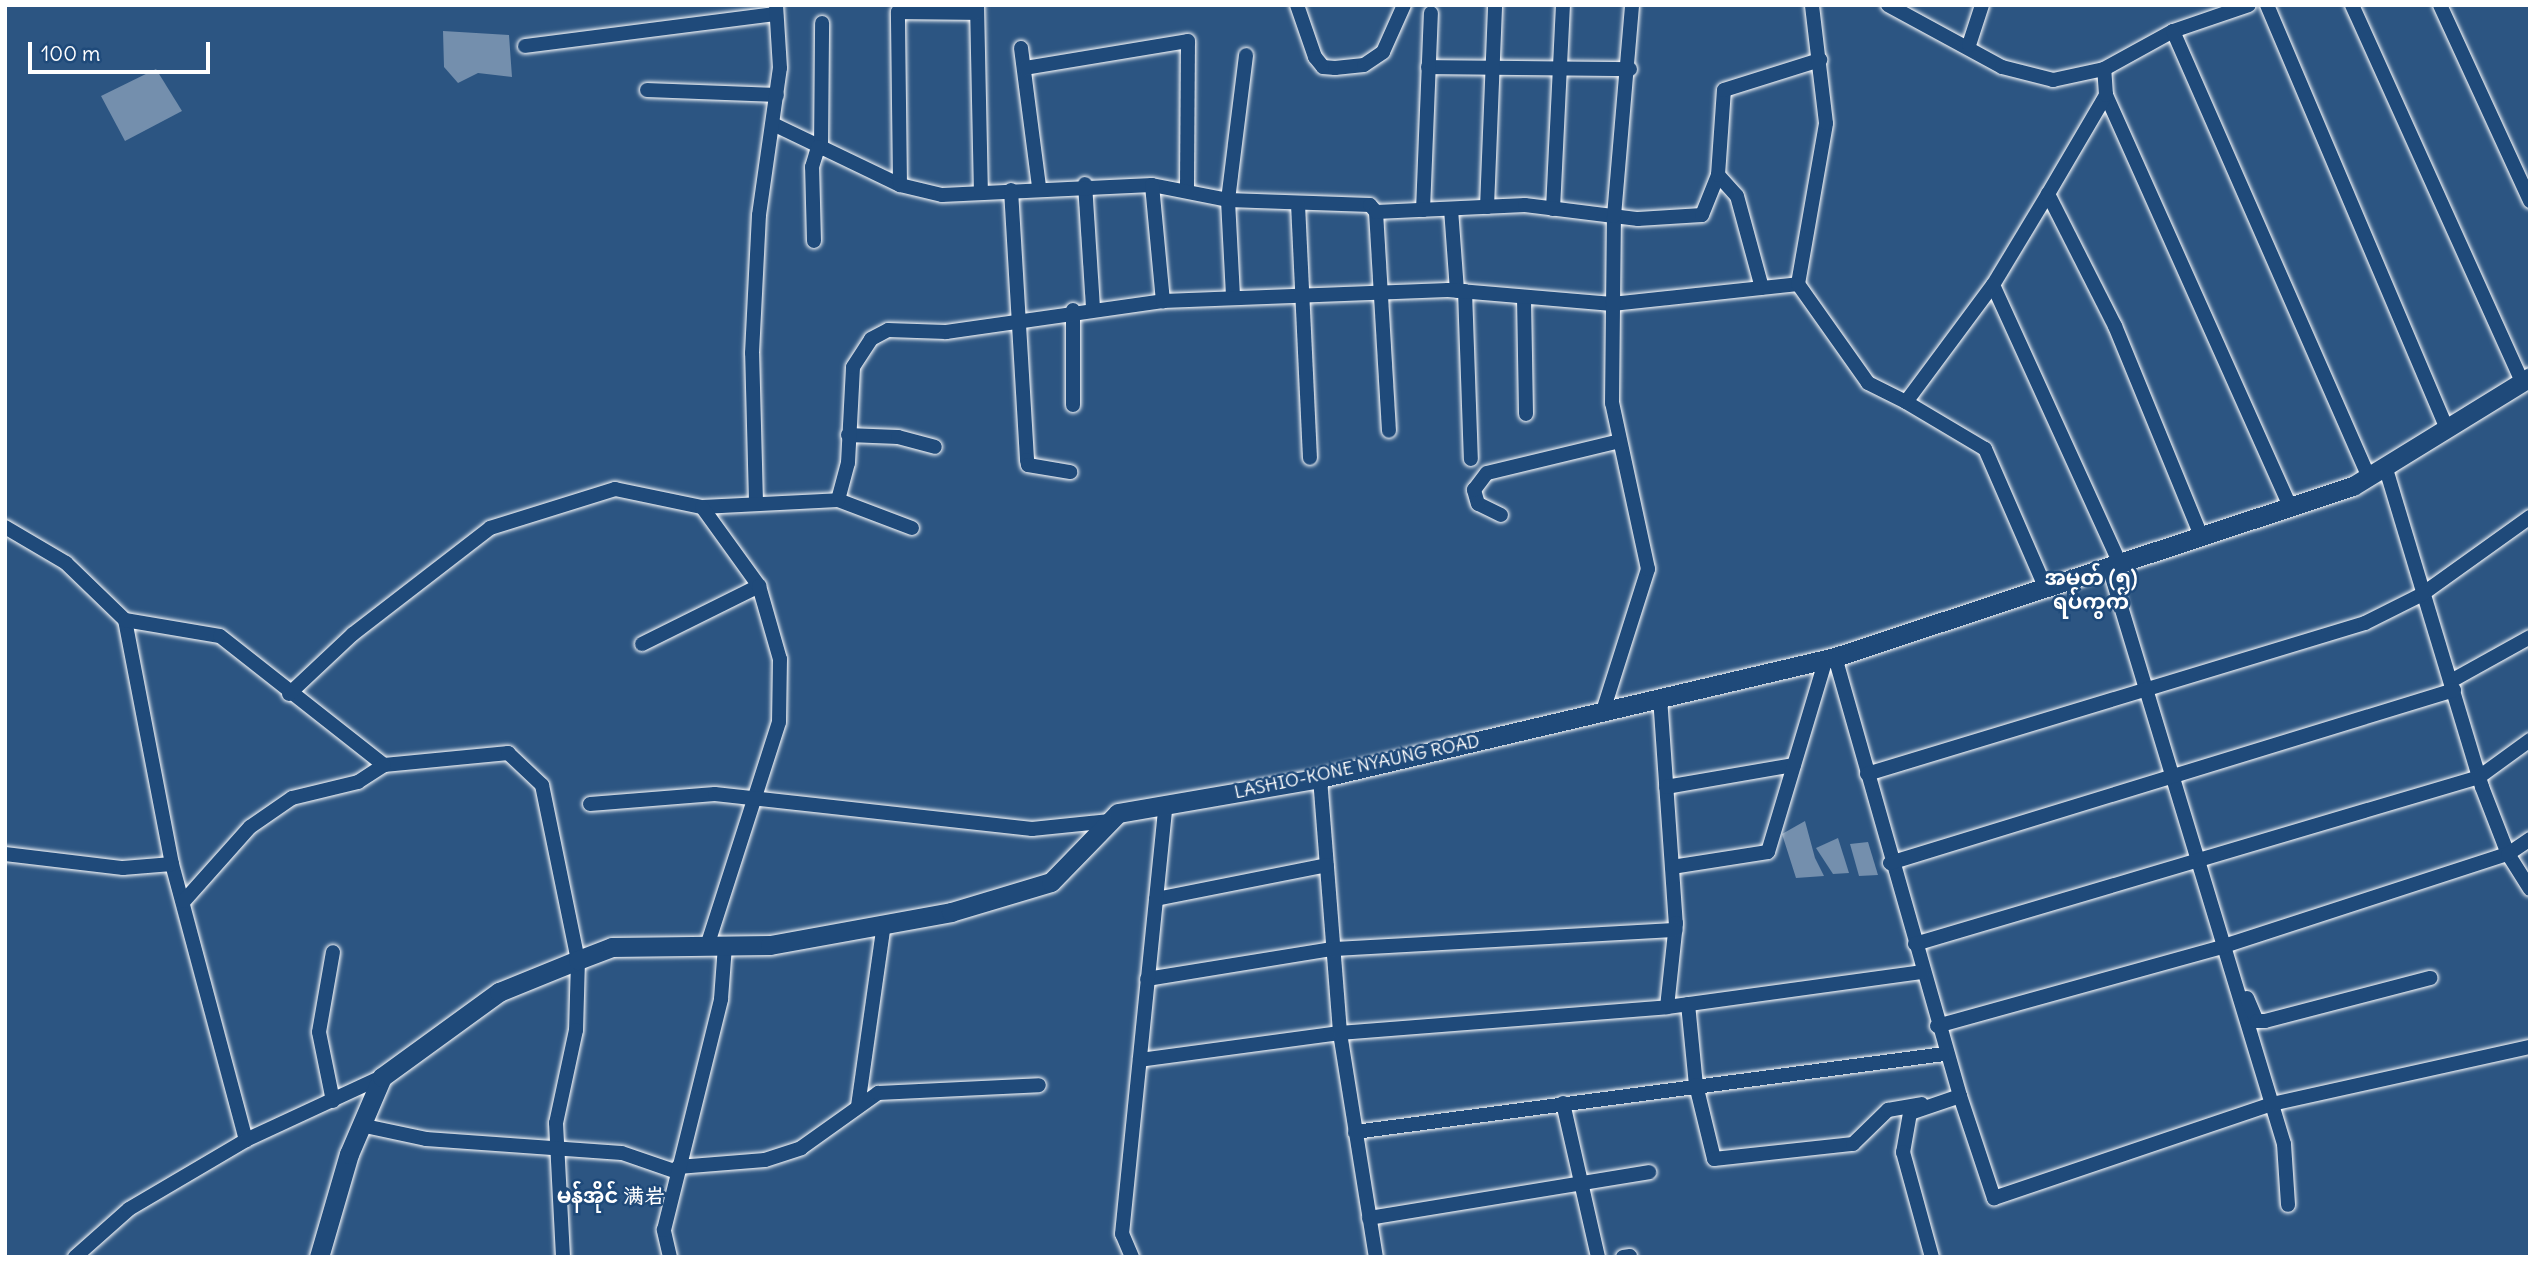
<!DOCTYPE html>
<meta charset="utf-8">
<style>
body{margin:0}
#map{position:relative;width:2535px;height:1262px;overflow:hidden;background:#2c5582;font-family:Delius,"LXGW WenKai TC","Noto Sans Myanmar",sans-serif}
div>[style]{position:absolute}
.water>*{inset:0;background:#748fad}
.roads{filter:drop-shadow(0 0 2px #fff) drop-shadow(0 0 2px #fff)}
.minor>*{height:14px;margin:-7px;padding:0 7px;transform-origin:7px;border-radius:7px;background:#1f4a7a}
.major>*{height:19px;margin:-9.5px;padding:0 9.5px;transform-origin:9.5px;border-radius:9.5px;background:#1f4a7a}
span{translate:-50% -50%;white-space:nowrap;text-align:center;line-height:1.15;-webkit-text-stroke:5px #1f4a7a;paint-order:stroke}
.street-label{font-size:18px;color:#fff}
.quarter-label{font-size:21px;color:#fff;font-weight:700}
.frame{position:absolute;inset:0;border:7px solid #fff;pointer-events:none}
.scale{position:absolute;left:28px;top:42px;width:182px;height:32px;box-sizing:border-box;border:4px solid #fff;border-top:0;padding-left:9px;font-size:21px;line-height:24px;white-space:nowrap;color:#fff;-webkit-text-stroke:5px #1f4a7a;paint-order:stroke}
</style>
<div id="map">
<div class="water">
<i style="clip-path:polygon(443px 31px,509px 35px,512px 77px,478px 73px,458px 83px,444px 67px)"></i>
<i style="clip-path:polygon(156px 69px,182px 111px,125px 141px,101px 96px)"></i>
<i style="clip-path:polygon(1805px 821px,1815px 858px,1824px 876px,1796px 878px,1782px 834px)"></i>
<i style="clip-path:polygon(1838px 838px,1849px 873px,1833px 874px,1816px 848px)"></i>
<i style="clip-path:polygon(1868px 842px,1878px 875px,1859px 876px,1850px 844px)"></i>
</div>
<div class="roads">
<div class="minor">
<i style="left:977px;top:5px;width:188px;rotate:88.8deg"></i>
<i style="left:1297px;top:5px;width:55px;rotate:70.9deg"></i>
<i style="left:1315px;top:57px;width:13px;rotate:51deg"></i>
<i style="left:1323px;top:67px;width:12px;rotate:5deg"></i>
<i style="left:1335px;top:68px;width:29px;rotate:-6deg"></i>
<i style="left:1364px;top:65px;width:23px;rotate:-34deg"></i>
<i style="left:1383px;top:52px;width:51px;rotate:-65.9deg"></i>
<i style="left:1888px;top:5px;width:130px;rotate:28.5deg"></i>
<i style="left:2002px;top:67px;width:53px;rotate:14.3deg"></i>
<i style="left:2053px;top:80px;width:52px;rotate:-12.2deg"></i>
<i style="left:2104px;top:69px;width:79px;rotate:-28.8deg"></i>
<i style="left:2173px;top:31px;width:80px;rotate:-18.9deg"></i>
<i style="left:2267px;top:5px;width:461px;rotate:67deg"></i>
<i style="left:2352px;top:5px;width:414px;rotate:65.7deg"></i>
<i style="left:2440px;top:5px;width:216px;rotate:65.3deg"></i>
<i style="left:2173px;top:31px;width:489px;rotate:66.3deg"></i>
<i style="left:1969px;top:45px;width:42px;rotate:-72deg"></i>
<i style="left:525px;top:46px;width:253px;rotate:-7.3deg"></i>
<i style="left:1021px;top:48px;width:140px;rotate:82.6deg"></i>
<i style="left:1428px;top:67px;width:202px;rotate:0.6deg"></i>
<i style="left:1025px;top:68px;width:165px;rotate:-9.4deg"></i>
<i style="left:1188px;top:41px;width:147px;rotate:90.4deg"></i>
<i style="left:647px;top:90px;width:130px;rotate:2.2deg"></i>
<i style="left:2106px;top:95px;width:453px;rotate:65.9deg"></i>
<i style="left:773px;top:124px;width:141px;rotate:25.7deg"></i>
<i style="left:900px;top:185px;width:173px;rotate:-90.7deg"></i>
<i style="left:898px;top:12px;width:79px;rotate:0.7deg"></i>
<i style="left:821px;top:149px;width:126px;rotate:-89.5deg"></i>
<i style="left:1718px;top:175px;width:28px;rotate:48deg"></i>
<i style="left:1737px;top:196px;width:95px;rotate:74.8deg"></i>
<i style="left:1085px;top:184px;width:125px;rotate:86.3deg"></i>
<i style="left:900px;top:185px;width:43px;rotate:13.4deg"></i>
<i style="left:942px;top:195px;width:210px;rotate:-2.7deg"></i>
<i style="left:1152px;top:185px;width:77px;rotate:11.2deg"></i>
<i style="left:1228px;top:200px;width:142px;rotate:2deg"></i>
<i style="left:1370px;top:205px;width:9px;rotate:49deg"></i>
<i style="left:1376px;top:212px;width:219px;rotate:86.6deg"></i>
<i style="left:1152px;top:185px;width:117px;rotate:84.6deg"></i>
<i style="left:1011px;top:190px;width:270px;rotate:86.6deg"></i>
<i style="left:1027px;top:460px;width:5px;rotate:79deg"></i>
<i style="left:1028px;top:465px;width:43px;rotate:9.5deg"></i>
<i style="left:2048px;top:194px;width:148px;rotate:63.1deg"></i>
<i style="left:2115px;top:326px;width:229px;rotate:67.7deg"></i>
<i style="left:1298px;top:204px;width:254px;rotate:87.3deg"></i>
<i style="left:1487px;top:207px;width:202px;rotate:-87.7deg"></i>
<i style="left:1451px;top:209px;width:82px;rotate:85.8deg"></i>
<i style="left:1553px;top:209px;width:204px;rotate:-87.2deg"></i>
<i style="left:1423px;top:210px;width:197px;rotate:-87.7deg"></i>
<i style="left:1376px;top:212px;width:149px;rotate:-2.7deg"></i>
<i style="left:1525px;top:205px;width:114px;rotate:7.1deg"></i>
<i style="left:1638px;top:219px;width:64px;rotate:-3.6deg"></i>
<i style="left:1702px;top:215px;width:43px;rotate:-68.2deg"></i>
<i style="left:1718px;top:175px;width:85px;rotate:-86deg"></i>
<i style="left:1724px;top:90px;width:101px;rotate:-17.4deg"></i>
<i style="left:814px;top:241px;width:74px;rotate:-91.5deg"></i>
<i style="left:812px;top:167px;width:21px;rotate:-73deg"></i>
<i style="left:1798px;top:284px;width:163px;rotate:-80.1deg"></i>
<i style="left:1826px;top:123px;width:119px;rotate:-96.8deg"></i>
<i style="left:1993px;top:285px;width:307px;rotate:65.5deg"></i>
<i style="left:1465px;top:291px;width:168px;rotate:88deg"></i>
<i style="left:1233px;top:296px;width:96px;rotate:-93deg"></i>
<i style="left:1228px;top:200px;width:146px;rotate:-82.9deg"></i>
<i style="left:1524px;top:298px;width:116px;rotate:89deg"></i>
<i style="left:1073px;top:310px;width:95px;rotate:90deg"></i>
<i style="left:848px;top:435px;width:50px;rotate:2.3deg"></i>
<i style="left:898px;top:437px;width:38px;rotate:15deg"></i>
<i style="left:2386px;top:469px;width:332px;rotate:73.2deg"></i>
<i style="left:2482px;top:787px;width:72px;rotate:68.8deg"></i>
<i style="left:2508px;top:854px;width:41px;rotate:57.8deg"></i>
<i style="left:838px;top:500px;width:79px;rotate:20.7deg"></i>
<i style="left:756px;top:502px;width:149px;rotate:-91.5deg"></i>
<i style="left:752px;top:353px;width:138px;rotate:-87.1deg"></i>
<i style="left:759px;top:215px;width:148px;rotate:-81.9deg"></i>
<i style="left:780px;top:68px;width:63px;rotate:-93.6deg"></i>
<i style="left:702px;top:507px;width:136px;rotate:-2.9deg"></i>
<i style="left:838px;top:500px;width:38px;rotate:-75deg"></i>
<i style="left:848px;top:463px;width:96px;rotate:-87deg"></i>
<i style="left:853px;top:367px;width:33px;rotate:-57deg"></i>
<i style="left:871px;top:339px;width:19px;rotate:-28deg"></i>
<i style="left:888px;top:330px;width:58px;rotate:2deg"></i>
<i style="left:946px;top:332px;width:219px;rotate:-8.1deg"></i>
<i style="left:1163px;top:301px;width:285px;rotate:-2.2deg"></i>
<i style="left:1448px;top:290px;width:165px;rotate:4.9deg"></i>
<i style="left:1612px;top:304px;width:187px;rotate:-6.1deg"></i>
<i style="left:1798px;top:284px;width:121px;rotate:54.7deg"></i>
<i style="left:1868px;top:383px;width:42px;rotate:26.6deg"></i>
<i style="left:1501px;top:515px;width:25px;rotate:-154deg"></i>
<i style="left:1478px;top:504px;width:15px;rotate:-106deg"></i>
<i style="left:1474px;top:490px;width:21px;rotate:-53deg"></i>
<i style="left:1487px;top:473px;width:133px;rotate:-13.5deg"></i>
<i style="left:5px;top:527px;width:71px;rotate:30.5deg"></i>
<i style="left:66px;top:563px;width:82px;rotate:44deg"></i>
<i style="left:125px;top:620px;width:248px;rotate:79.1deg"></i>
<i style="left:172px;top:864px;width:286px;rotate:75deg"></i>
<i style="left:2109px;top:567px;width:603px;rotate:73.13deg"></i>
<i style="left:2284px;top:1144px;width:61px;rotate:86.2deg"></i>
<i style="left:2046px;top:589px;width:153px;rotate:-113.5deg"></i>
<i style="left:1985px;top:449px;width:92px;rotate:-149.3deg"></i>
<i style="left:1906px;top:402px;width:146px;rotate:-53.4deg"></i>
<i style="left:1993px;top:285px;width:106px;rotate:-58.9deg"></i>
<i style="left:2048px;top:194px;width:115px;rotate:-59.6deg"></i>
<i style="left:2106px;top:95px;width:26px;rotate:-94deg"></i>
<i style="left:125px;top:620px;width:96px;rotate:9.6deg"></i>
<i style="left:220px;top:636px;width:209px;rotate:38.2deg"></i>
<i style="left:384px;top:765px;width:125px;rotate:-5.5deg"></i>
<i style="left:508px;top:753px;width:47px;rotate:43.3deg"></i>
<i style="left:542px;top:785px;width:179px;rotate:78.4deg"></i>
<i style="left:578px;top:960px;width:70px;rotate:91.6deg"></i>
<i style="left:576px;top:1030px;width:95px;rotate:102.1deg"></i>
<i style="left:556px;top:1123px;width:134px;rotate:87deg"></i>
<i style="left:642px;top:644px;width:131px;rotate:-26.4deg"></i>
<i style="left:1835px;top:657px;width:456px;rotate:74.1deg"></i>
<i style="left:1960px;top:1096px;width:53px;rotate:161.2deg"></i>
<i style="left:1910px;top:1113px;width:40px;rotate:100deg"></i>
<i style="left:1903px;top:1152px;width:109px;rotate:74.6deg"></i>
<i style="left:2451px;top:681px;width:90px;rotate:-29.1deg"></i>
<i style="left:289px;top:694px;width:88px;rotate:-43.2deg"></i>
<i style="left:353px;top:634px;width:173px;rotate:-37.7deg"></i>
<i style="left:490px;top:528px;width:131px;rotate:-17.3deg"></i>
<i style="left:615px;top:489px;width:89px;rotate:11.7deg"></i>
<i style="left:702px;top:507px;width:97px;rotate:54.2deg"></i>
<i style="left:759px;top:586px;width:76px;rotate:74deg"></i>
<i style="left:780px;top:659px;width:63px;rotate:90.9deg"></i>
<i style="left:779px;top:722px;width:235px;rotate:107.8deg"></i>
<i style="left:1660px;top:697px;width:227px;rotate:86deg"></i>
<i style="left:1676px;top:923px;width:84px;rotate:96.1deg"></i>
<i style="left:1603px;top:711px;width:149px;rotate:-72.4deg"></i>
<i style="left:1648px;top:569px;width:170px;rotate:-102.2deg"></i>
<i style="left:1612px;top:403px;width:187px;rotate:-89.4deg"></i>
<i style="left:1614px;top:216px;width:212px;rotate:-85.1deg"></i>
<i style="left:1867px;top:774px;width:520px;rotate:-16.87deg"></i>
<i style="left:2365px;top:623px;width:63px;rotate:-26.6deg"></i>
<i style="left:2421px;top:595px;width:134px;rotate:-35.6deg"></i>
<i style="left:1320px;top:778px;width:256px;rotate:85.5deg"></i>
<i style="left:1340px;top:1033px;width:227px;rotate:80.9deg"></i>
<i style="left:1666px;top:787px;width:130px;rotate:-9.8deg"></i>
<i style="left:590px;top:804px;width:125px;rotate:-4.6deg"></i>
<i style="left:715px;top:794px;width:319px;rotate:6.3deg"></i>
<i style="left:1032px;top:829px;width:78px;rotate:-5.9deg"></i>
<i style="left:5px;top:854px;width:119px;rotate:6.8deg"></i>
<i style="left:123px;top:868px;width:49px;rotate:-4.7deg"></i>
<i style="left:1890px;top:863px;width:590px;rotate:-17.05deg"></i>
<i style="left:1672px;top:867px;width:97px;rotate:-8.9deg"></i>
<i style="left:1768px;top:852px;width:202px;rotate:-73.3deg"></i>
<i style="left:1156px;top:899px;width:174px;rotate:-11.2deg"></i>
<i style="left:184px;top:901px;width:99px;rotate:-48.3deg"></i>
<i style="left:250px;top:827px;width:51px;rotate:-34.6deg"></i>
<i style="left:292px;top:798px;width:68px;rotate:-13.6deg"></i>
<i style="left:358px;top:782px;width:31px;rotate:-33deg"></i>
<i style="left:1915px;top:944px;width:588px;rotate:-16.49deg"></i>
<i style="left:2479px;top:777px;width:63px;rotate:-36deg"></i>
<i style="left:1147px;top:979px;width:188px;rotate:-9.2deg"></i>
<i style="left:1333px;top:949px;width:343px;rotate:-3.2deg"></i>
<i style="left:2247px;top:998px;width:25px;rotate:67deg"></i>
<i style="left:2257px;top:1021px;width:8px"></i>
<i style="left:2265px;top:1021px;width:171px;rotate:-14.6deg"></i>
<i style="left:1688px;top:1004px;width:81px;rotate:84.4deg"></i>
<i style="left:1696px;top:1085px;width:76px;rotate:76.3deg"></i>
<i style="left:1714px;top:1159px;width:140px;rotate:-6.2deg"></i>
<i style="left:1853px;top:1144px;width:49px;rotate:-44.2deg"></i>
<i style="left:1888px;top:1110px;width:34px;rotate:-10deg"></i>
<i style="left:1937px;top:1026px;width:295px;rotate:-15.5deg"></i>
<i style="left:2221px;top:947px;width:302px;rotate:-18deg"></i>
<i style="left:2508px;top:854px;width:27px;rotate:-34deg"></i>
<i style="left:1140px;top:1060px;width:202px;rotate:-7.7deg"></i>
<i style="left:1340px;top:1033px;width:328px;rotate:-4.5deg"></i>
<i style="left:1667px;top:1007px;width:257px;rotate:-7.8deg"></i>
<i style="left:1960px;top:1096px;width:108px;rotate:71.6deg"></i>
<i style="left:1994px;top:1198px;width:293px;rotate:-18.7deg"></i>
<i style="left:2272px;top:1104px;width:264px;rotate:-12.5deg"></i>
<i style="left:333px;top:1101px;width:70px;rotate:-101.5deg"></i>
<i style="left:319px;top:1032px;width:81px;rotate:-80.1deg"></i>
<i style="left:1563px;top:1103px;width:158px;rotate:77.2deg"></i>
<i style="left:858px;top:1106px;width:184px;rotate:-81.9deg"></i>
<i style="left:365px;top:1126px;width:62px;rotate:12deg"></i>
<i style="left:426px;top:1139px;width:196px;rotate:4.1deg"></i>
<i style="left:622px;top:1153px;width:58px;rotate:19.1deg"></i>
<i style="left:1355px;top:1132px;width:594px;rotate:-7.54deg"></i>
<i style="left:678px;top:1167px;width:87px;rotate:-4.6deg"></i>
<i style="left:765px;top:1160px;width:38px;rotate:-18deg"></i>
<i style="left:801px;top:1148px;width:95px;rotate:-35.5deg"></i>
<i style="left:878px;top:1093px;width:161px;rotate:-2.8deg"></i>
<i style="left:1369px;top:1218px;width:284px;rotate:-9.3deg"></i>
<i style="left:75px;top:1257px;width:72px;rotate:-41.6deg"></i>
<i style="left:129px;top:1209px;width:136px;rotate:-30.5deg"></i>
<i style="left:246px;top:1140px;width:150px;rotate:-24.9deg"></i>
<i style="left:670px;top:1257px;width:28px;rotate:-103deg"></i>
<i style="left:664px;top:1230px;width:238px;rotate:-76.1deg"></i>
<i style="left:721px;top:999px;width:53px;rotate:-85.7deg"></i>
<i style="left:1132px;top:1257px;width:25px;rotate:-113deg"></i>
<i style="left:1122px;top:1234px;width:429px;rotate:-84.2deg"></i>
<i style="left:1623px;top:1257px;width:7px;rotate:-8deg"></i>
</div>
<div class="major">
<i style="left:319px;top:1257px;width:107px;rotate:-73.8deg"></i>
<i style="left:349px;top:1154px;width:84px;rotate:-66.8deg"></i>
<i style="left:382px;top:1077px;width:145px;rotate:-36deg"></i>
<i style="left:499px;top:992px;width:85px;rotate:-22.1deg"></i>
<i style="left:578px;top:960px;width:36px;rotate:-21deg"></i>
<i style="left:612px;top:947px;width:158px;rotate:-0.7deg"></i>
<i style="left:770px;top:945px;width:184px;rotate:-10.3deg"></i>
<i style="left:951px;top:912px;width:104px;rotate:-16.7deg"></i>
<i style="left:1051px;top:882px;width:96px;rotate:-45.8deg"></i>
<i style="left:1118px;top:813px;width:205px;rotate:-9.8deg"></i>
<i style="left:1320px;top:778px;width:529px;rotate:-13.22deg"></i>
<i style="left:1835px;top:657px;width:545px;rotate:-18.27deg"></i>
<i style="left:2353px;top:486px;width:208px;rotate:-31.6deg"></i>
</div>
</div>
<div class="street-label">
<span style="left:1357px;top:767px;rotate:-12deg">LASHIO-KONE NYAUNG ROAD</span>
</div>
<div class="quarter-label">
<span style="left:2091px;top:590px">အမှတ် (၅)<br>ရပ်ကွက်</span>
<span style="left:611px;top:1196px">မန်အိုင် 满岩</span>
</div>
<div class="frame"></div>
<div class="scale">100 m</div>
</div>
